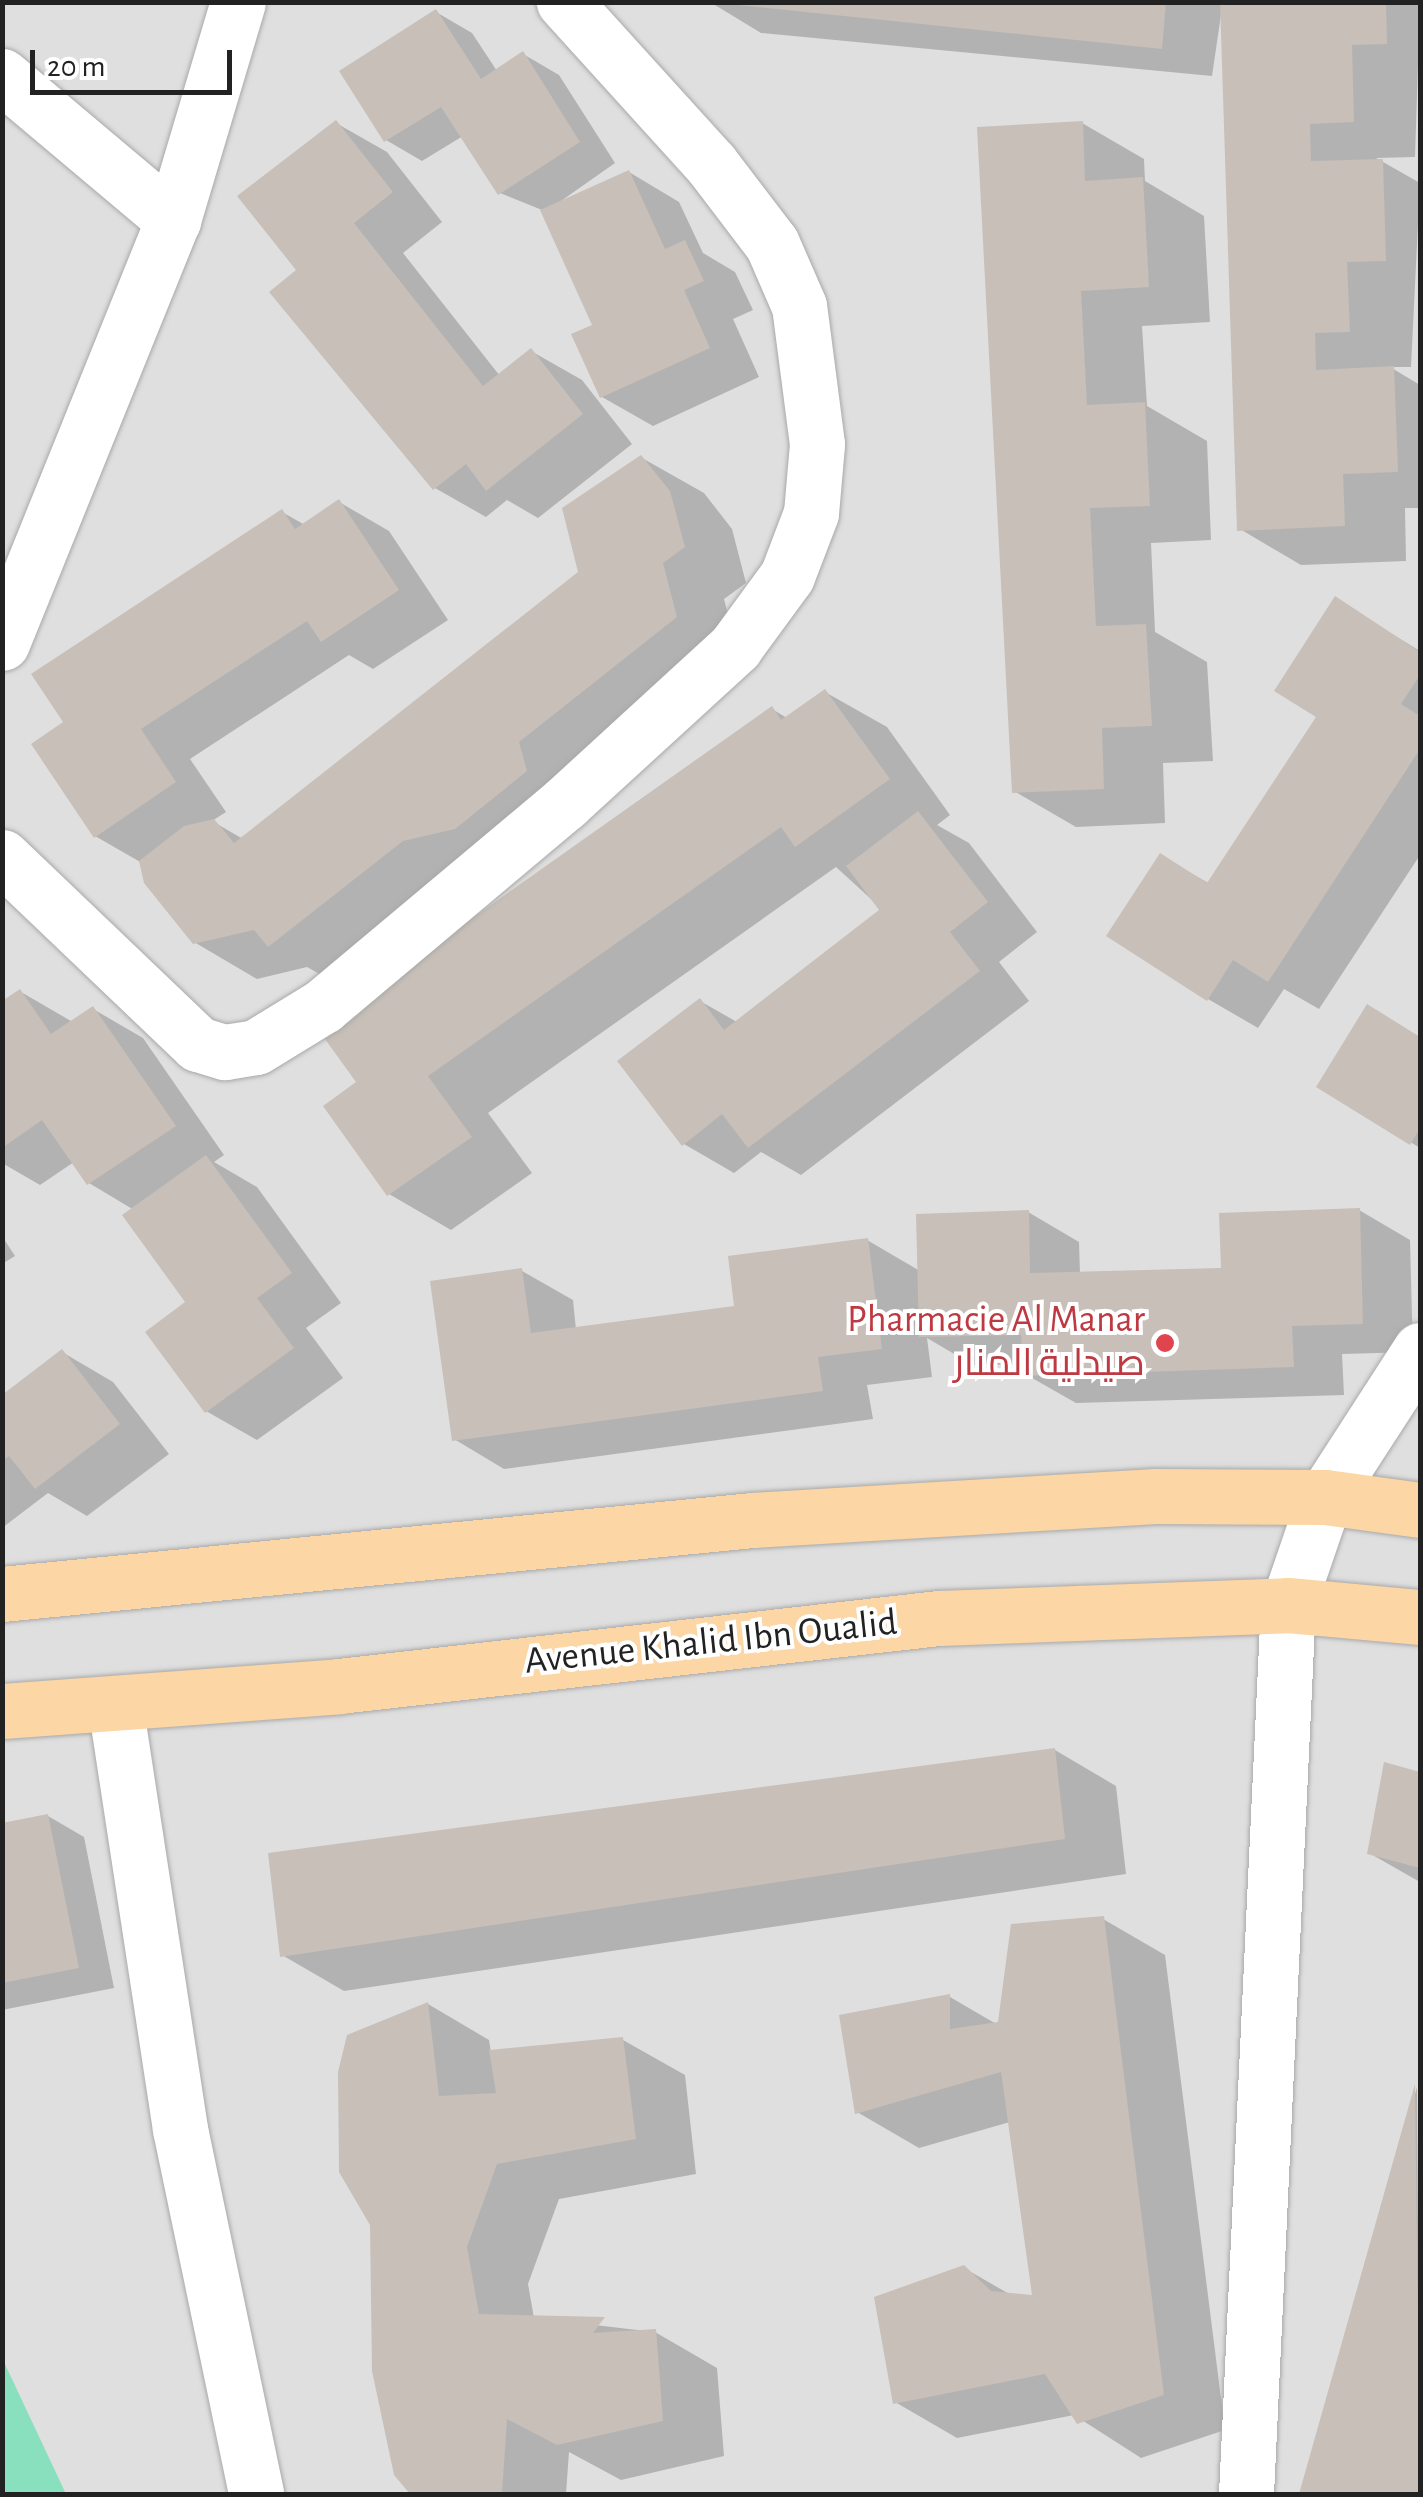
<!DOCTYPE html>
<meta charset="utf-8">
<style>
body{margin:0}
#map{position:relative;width:1423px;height:2497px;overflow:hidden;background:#f2efe9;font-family:"Alegreya Sans",Cairo,sans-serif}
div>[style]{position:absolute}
.residential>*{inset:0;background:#e0dfdf}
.pitch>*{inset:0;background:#88e0be}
.shadow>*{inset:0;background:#0003}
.building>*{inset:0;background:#c7bfb8}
.roads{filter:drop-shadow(0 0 2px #a9a9a9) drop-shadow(0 0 2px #a9a9a9)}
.minor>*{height:55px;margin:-27.5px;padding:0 27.5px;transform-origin:27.5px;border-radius:27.5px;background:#fff}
.major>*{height:55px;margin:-27.5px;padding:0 27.5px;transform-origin:27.5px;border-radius:27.5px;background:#fcd6a4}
.dots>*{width:28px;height:28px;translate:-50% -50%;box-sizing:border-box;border:5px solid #fff;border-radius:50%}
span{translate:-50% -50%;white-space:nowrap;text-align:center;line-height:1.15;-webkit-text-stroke:8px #fff;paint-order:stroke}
.health-label{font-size:38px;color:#be3a42}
.right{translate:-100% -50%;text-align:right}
.street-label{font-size:38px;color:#222}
.frame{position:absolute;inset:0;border:5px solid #222;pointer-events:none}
.scale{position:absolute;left:30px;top:50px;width:202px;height:45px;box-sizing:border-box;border:5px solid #222;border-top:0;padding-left:12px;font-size:30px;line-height:35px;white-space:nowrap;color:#222;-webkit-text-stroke:8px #fff;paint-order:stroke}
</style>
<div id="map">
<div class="residential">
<i style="clip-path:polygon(3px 3px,1420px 3px,1420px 2494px,3px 2494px)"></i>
</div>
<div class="pitch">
<i style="clip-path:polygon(2px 2360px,3px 2360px,66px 2494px,3px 2494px)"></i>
</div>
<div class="shadow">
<i style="clip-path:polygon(710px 2px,1420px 2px,1415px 157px,1376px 158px,1420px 183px,1411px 367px,1390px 367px,1420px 385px,1420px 508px,1405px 508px,1406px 561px,1301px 565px,1240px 529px,1222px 8px,1212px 76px,761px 33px)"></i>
<i style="clip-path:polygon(436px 12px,472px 33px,497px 71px,523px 54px,559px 75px,615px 163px,551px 208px,629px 172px,679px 202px,703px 253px,735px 272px,753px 310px,733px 319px,759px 377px,653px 426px,602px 397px,596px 327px,542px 210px,500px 193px,463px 136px,422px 161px,386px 140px)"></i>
<i style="clip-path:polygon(336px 123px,387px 152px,442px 222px,403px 253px,500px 376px,531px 351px,582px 380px,632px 444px,538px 518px,507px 500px,486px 517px,435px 488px,299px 271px)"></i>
<i style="clip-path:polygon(1082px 123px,1144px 159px,1145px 181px,1204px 216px,1210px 322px,1142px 326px,1147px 406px,1207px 441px,1211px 540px,1151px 543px,1155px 632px,1207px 662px,1213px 761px,1163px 763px,1165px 823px,1076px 827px,1014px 791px)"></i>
<i style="clip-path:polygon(642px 458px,704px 493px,732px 529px,746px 583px,724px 599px,738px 653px,332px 981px,307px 967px,257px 979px,194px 942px,142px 863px,95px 836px,67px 723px,282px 512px,305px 525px,339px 502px,389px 531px,448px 620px,373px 669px,349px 655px,190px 759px,226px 812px,212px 821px,243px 839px,581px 573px)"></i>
<i style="clip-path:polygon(1336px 600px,1420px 651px,1420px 855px,1319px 1009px,1284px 989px,1258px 1028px,1208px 999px,1161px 856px,1210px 884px,1320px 716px)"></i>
<i style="clip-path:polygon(825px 692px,887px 727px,950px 815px,937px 825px,969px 843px,1037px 932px,999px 962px,1029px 1001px,801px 1175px,761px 1152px,734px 1173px,684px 1144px,700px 1001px,737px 1022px,883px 910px,836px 867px,488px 1113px,532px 1173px,451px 1230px,389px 1194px,359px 1083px,772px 709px,787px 718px)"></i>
<i style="clip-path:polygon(21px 992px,71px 1021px,93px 1009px,143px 1038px,224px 1155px,214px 1162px,257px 1187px,341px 1303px,306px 1328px,343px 1378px,257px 1440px,206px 1411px,189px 1303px,134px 1210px,89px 1183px,74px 1162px,40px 1185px,2px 1163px,2px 1004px)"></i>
<i style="clip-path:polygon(1368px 1008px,1420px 1038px,1420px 1148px,1319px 1086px)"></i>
<i style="clip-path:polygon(1359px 1210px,1410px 1240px,1413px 1352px,1342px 1354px,1344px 1395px,1076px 1403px,1025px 1374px,1025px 1364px,973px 1365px,927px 1338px,932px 1377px,867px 1385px,873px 1419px,504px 1469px,454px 1439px,522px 1271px,573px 1300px,576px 1330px,737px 1308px,867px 1240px,920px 1271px,1028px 1212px,1079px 1242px,1080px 1274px,1224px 1270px)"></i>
<i style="clip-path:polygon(2px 1236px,15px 1256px,2px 1264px)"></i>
<i style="clip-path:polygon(62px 1352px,113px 1382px,169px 1454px,87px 1516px,48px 1493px,2px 1528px,2px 1398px)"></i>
<i style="clip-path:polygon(1055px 1750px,1116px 1786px,1126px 1874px,344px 1991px,282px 1955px)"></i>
<i style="clip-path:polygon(1386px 1765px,1420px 1774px,1420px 1882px,1369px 1853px)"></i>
<i style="clip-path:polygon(48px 1816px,84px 1837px,114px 1988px,2px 2010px,2px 1825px)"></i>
<i style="clip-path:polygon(1103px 1919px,1165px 1955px,1225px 2430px,1141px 2458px,1074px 2415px,957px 2438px,895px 2402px,964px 2268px,1011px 2295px,1035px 2298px,1010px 2122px,919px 2148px,857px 2112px,950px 1997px,998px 2025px)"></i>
<i style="clip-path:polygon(428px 2004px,489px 2040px,491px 2053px,623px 2040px,685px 2075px,696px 2174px,559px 2199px,528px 2284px,534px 2318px,655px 2332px,717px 2368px,724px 2456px,621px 2480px,569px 2452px,566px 2494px,413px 2494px,396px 2474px)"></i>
<i style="clip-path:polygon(1417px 2087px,1420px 2494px,1301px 2494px)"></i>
</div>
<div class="building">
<i style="clip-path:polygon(709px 2px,1166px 2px,1162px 49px)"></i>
<i style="clip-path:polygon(1220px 2px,1386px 2px,1387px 44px,1352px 45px,1354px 122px,1310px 124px,1311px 161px,1383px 159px,1386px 261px,1347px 262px,1350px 332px,1315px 333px,1316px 370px,1394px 366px,1398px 472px,1343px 474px,1345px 526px,1237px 531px)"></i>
<i style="clip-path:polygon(436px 9px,481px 79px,523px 51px,580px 142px,498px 195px,441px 107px,384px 142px,339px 71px)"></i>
<i style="clip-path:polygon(336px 120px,393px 192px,354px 223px,483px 386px,531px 348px,583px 414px,486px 491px,466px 464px,433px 490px,269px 292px,296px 270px,237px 196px)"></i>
<i style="clip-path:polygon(1083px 121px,1085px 181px,1143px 177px,1149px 287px,1081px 291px,1087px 405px,1145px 402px,1150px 506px,1090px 508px,1096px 626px,1146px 624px,1152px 726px,1102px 728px,1104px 789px,1012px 793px,977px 127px)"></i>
<i style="clip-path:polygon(629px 170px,665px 249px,685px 240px,704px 281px,684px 290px,710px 348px,600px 398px,571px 334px,592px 325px,540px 210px)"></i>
<i style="clip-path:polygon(641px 455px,670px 491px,685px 547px,663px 563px,677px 617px,519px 742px,527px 771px,455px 829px,403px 841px,268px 947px,254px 930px,193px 944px,144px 883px,139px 861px,184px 826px,214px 819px,234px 843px,578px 572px,562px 508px)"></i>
<i style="clip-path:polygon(339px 499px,399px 590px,321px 642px,307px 621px,141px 729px,176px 782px,94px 838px,31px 744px,63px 722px,31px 674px,282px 509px,295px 529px)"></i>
<i style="clip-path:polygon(1335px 596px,1420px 652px,1420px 675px,1401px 704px,1420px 716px,1420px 749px,1268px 982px,1233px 960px,1207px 1001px,1106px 936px,1160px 853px,1207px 883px,1316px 717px,1274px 691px)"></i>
<i style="clip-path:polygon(825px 689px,890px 779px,795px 847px,781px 827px,428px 1076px,472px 1137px,387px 1196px,323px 1106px,356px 1082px,317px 1028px,772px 706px,781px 720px)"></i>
<i style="clip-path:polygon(918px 811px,988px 902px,950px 932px,980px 971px,748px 1148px,722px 1114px,682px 1146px,617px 1061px,700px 998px,724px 1030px,879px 910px,846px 866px)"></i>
<i style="clip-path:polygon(20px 989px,51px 1034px,93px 1006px,176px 1126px,87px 1185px,42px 1120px,2px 1148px,2px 1001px)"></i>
<i style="clip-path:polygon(1367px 1004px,1420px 1037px,1420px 1128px,1410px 1145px,1316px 1087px)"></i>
<i style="clip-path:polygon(206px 1155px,292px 1273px,257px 1298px,294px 1348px,205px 1413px,145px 1332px,185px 1302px,122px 1215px)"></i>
<i style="clip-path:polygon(1360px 1208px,1363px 1324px,1292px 1326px,1294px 1367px,1023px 1376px,1021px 1335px,919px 1337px,916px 1214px,1029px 1210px,1030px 1273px,1221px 1268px,1219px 1213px)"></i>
<i style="clip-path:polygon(868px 1238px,882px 1349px,818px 1357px,823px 1391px,452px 1441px,430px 1281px,522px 1268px,531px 1333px,734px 1306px,728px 1256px)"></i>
<i style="clip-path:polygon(62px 1349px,120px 1424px,35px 1489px,9px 1456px,2px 1461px,2px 1395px)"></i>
<i style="clip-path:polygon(1055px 1748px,1065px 1839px,280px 1957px,268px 1853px)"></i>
<i style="clip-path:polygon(1384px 1762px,1420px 1772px,1420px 1868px,1367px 1854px)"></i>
<i style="clip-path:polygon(48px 1814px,79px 1968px,2px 1983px,2px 1823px)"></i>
<i style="clip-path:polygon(1104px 1916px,1164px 2395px,1077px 2424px,1045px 2374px,893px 2404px,874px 2297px,964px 2265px,991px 2291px,1032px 2295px,1001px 2072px,855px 2114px,839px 2015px,950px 1994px,950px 2029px,998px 2022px,1011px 1924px)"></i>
<i style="clip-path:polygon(428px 2002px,439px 2096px,496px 2093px,489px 2050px,623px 2037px,636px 2139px,497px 2164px,467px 2247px,479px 2314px,605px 2317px,593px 2333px,656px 2329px,663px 2421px,557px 2445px,507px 2419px,502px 2494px,410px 2494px,394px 2475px,372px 2371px,370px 2225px,339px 2172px,338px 2072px,347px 2035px)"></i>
<i style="clip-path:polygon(1415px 2084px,1420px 2494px,1299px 2494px)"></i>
</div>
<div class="roads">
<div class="minor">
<i style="left:2px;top:76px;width:224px;rotate:40.1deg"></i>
<i style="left:2px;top:643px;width:456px;rotate:-68deg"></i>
<i style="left:173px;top:220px;width:227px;rotate:-73.4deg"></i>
<i style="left:2px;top:857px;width:271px;rotate:43.7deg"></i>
<i style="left:198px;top:1044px;width:28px;rotate:17deg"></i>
<i style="left:225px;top:1052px;width:31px;rotate:-9deg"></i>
<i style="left:256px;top:1047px;width:79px;rotate:-31.5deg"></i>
<i style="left:323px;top:1006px;width:316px;rotate:-40deg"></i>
<i style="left:565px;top:803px;width:231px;rotate:-42.5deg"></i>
<i style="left:735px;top:647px;width:88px;rotate:-53.8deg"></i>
<i style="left:787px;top:576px;width:67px;rotate:-69.1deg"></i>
<i style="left:811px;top:513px;width:69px;rotate:-85deg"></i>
<i style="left:817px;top:444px;width:139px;rotate:-97.4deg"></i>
<i style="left:799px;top:306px;width:68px;rotate:-113.5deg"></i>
<i style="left:772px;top:244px;width:101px;rotate:-127.3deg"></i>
<i style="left:711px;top:164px;width:219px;rotate:-132.2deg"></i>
<i style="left:115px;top:1704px;width:430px;rotate:81.3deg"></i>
<i style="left:180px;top:2129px;width:373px;rotate:78.2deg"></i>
<i style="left:1246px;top:2494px;width:890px;rotate:-87.3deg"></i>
<i style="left:1288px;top:1605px;width:114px;rotate:-71.1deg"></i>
<i style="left:1325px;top:1497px;width:175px;rotate:-57.1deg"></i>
</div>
<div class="major">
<i style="left:2px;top:1594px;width:754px;rotate:-5.63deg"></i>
<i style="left:752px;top:1520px;width:404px;rotate:-3.4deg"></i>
<i style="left:1155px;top:1496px;width:170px;rotate:0.3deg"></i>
<i style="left:1325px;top:1497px;width:96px;rotate:7.8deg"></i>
<i style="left:2px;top:1711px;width:338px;rotate:-4.2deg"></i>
<i style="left:339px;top:1686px;width:604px;rotate:-6.47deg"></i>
<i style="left:939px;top:1618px;width:349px;rotate:-2.1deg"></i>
<i style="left:1288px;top:1605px;width:133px;rotate:5.2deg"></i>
</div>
</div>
<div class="dots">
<i style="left:1165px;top:1343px;background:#e0444e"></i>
</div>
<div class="health-label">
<span class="right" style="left:1145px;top:1343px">Pharmacie Al Manar<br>صيدلية المنار</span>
</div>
<div class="street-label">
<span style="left:711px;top:1643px;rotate:-6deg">Avenue Khalid Ibn Oualid</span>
</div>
<div class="frame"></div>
<div class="scale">20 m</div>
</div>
